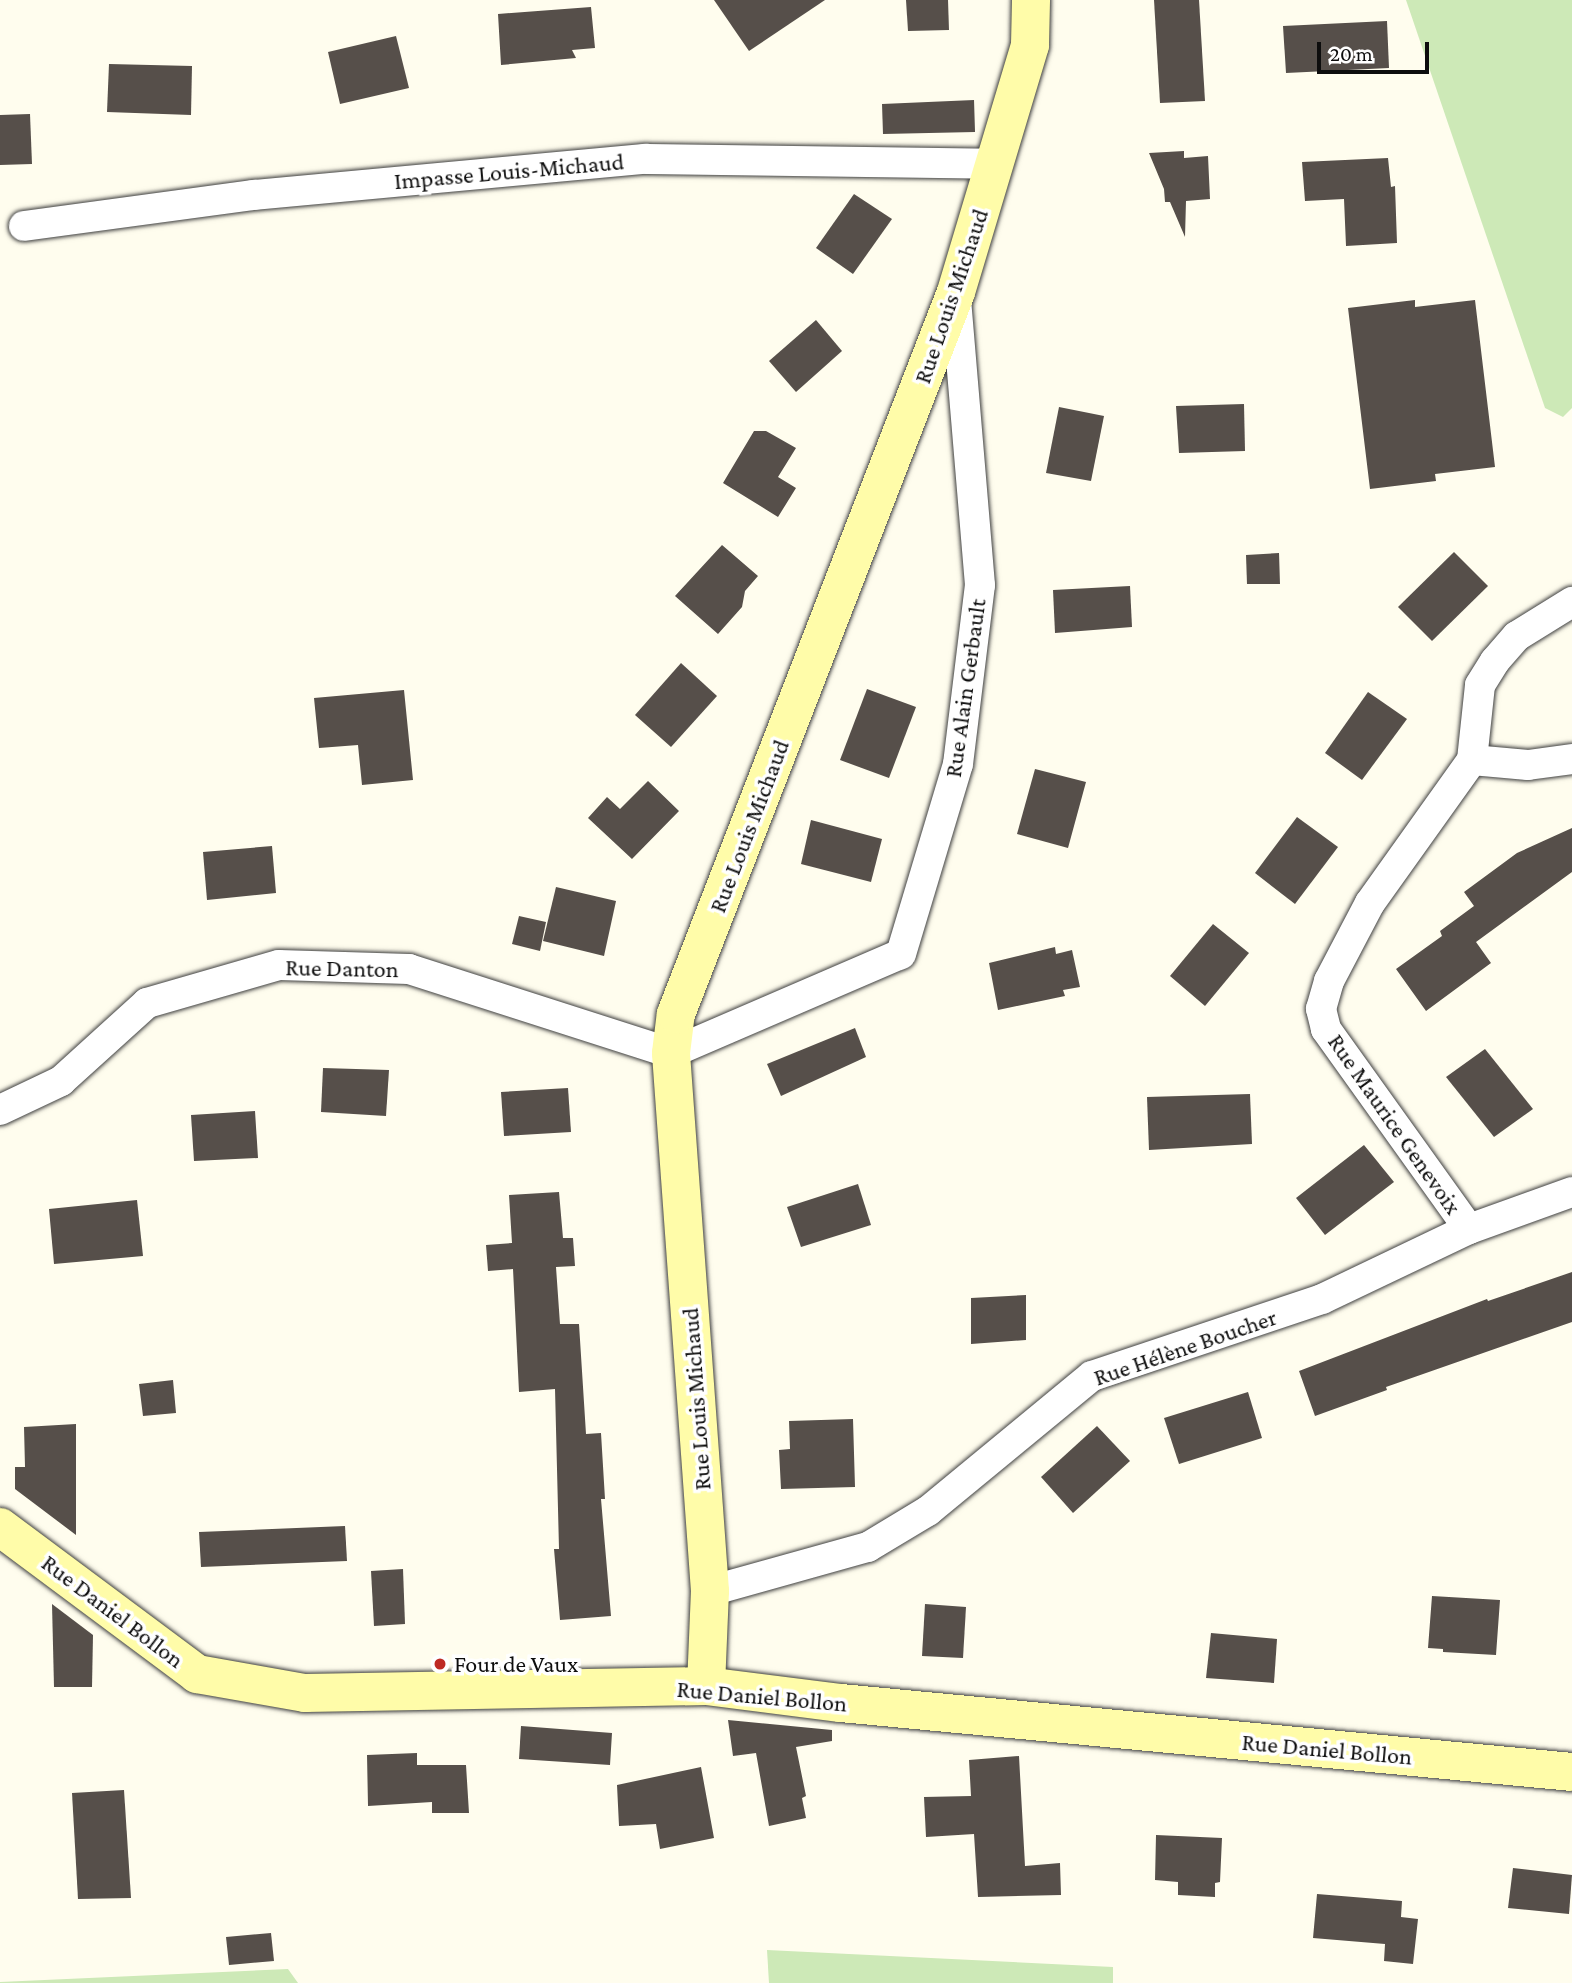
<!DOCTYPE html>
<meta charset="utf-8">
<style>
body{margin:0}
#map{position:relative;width:1572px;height:1983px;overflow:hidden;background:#fffdee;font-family:"Crimson Pro",serif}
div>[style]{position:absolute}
.green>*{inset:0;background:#cde9b7}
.building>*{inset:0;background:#564f4a}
.roads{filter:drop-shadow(0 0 2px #404040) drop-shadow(0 0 2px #404040)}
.street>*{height:30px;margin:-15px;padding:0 15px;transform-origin:15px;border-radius:15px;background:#fff}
.secondary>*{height:38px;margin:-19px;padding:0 19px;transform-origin:19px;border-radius:19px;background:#fffca9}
.dots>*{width:19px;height:19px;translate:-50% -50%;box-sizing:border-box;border:4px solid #fff;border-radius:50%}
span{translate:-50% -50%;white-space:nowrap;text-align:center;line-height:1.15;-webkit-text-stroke:7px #fff;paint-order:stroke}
.street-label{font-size:24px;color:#0d0d0d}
.poi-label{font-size:24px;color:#0d0d0d}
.left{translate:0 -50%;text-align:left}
.scale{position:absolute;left:1317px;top:42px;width:112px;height:32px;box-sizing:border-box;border:4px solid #0d0d0d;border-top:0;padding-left:9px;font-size:21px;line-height:24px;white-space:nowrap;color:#0d0d0d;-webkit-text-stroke:5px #fff;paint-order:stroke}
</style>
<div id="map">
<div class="green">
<i style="clip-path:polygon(1406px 0,1572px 0,1572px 408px,1563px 417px,1545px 408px)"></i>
<i style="clip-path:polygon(767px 1950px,1113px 1967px,1113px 1983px,769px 1983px)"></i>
<i style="clip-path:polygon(288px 1969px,298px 1983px,0 1983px,0 1982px)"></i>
</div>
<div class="building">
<i style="clip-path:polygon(714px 0,825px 0,749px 51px)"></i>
<i style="clip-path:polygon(906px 0,948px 0,949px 30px,908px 31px)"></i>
<i style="clip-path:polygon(1154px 0,1199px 0,1205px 101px,1160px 103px)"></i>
<i style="clip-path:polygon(591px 7px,595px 48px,572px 50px,576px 58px,501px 65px,498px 14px)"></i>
<i style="clip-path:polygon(1387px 21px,1389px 68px,1286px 73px,1283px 26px)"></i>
<i style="clip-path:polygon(396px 36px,409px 88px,340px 104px,328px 52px)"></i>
<i style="clip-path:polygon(109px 64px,192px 66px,191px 115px,107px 112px)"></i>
<i style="clip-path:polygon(974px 100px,975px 132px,883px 134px,882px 104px)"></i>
<i style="clip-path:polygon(30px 114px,32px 164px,0 165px,0 115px)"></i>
<i style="clip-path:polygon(1184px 151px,1184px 158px,1208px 156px,1210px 199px,1186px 201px,1185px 237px,1170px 202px,1165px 202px,1164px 189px,1149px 153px)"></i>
<i style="clip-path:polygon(1388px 158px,1391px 187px,1395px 186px,1397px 243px,1346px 246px,1344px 199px,1305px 201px,1302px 162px)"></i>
<i style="clip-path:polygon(854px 194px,892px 219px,853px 274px,816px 248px)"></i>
<i style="clip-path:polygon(1415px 300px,1415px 307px,1475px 300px,1495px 467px,1435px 474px,1436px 481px,1370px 489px,1348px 308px)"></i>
<i style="clip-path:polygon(816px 320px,842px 351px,796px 392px,769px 361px)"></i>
<i style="clip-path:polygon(1244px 404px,1245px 451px,1179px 453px,1176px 406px)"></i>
<i style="clip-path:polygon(1059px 407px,1104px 416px,1091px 481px,1046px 473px)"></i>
<i style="clip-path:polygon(754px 431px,766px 431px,796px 448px,778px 477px,796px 488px,778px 517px,723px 483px)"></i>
<i style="clip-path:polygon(722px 545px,758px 576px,745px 591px,742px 607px,718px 634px,675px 596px)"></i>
<i style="clip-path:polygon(1454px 552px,1488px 586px,1432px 641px,1398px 607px)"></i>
<i style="clip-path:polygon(1279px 553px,1280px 584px,1247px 584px,1246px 555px)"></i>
<i style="clip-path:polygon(1130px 586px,1132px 627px,1055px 633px,1053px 590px)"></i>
<i style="clip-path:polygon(681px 663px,717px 696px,671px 747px,635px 715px)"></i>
<i style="clip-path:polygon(867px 689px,916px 707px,889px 778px,840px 760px)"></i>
<i style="clip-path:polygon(404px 690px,413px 780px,362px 785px,358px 745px,319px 748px,314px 698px)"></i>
<i style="clip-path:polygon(1368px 692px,1407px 719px,1362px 780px,1325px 753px)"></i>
<i style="clip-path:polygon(1035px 769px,1086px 782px,1068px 848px,1017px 834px)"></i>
<i style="clip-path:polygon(648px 781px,679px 811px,632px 859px,588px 818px,607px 797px,620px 809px)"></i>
<i style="clip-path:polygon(1297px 817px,1338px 847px,1295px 904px,1255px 873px)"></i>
<i style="clip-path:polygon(811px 820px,882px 839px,871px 882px,801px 864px)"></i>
<i style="clip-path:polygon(1572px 828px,1572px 872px,1476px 942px,1491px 963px,1426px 1011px,1396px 969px,1442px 936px,1440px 931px,1474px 906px,1464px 892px,1517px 853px)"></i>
<i style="clip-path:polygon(272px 846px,276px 893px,207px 900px,203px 852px)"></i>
<i style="clip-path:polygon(556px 887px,616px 901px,604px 956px,543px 941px)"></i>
<i style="clip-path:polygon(519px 916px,546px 922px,540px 951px,512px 944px)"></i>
<i style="clip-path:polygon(1213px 924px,1249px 953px,1205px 1006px,1170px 976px)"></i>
<i style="clip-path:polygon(1055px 947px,1056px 954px,1072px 950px,1080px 987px,1063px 990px,1065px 996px,998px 1010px,989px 963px)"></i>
<i style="clip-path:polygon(855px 1028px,866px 1057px,781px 1096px,767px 1064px)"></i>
<i style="clip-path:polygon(1485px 1049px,1533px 1109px,1494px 1137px,1446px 1077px)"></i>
<i style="clip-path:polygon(323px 1068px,389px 1070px,386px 1116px,321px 1112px)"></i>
<i style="clip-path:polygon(568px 1088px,571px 1132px,504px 1136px,501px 1092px)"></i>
<i style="clip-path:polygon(1250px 1094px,1252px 1144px,1149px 1150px,1147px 1097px)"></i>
<i style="clip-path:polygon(255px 1111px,258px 1158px,194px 1161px,191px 1115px)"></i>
<i style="clip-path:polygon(1364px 1145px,1394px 1182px,1325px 1235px,1296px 1198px)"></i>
<i style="clip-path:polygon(858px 1184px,871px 1225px,801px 1247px,787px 1207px)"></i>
<i style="clip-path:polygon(559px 1192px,563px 1238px,573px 1238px,575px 1266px,556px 1267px,560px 1324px,579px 1324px,586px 1434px,601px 1433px,605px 1499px,601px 1499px,611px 1616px,560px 1620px,554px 1549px,559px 1549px,555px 1389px,519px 1392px,513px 1269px,488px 1271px,486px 1245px,512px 1243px,509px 1195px)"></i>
<i style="clip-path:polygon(137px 1200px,143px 1256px,54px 1264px,49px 1209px)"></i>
<i style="clip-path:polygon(1572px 1272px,1572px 1322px,1386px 1387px,1387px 1390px,1315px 1416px,1299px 1371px,1487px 1299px,1488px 1301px)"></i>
<i style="clip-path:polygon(1026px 1295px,1026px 1340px,971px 1344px,971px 1298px)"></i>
<i style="clip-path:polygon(173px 1380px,176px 1413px,143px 1416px,139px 1384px)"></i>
<i style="clip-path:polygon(1248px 1392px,1262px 1438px,1179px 1464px,1164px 1418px)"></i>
<i style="clip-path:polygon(853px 1419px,855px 1487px,781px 1489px,779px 1450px,790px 1449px,789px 1421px)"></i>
<i style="clip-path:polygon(76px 1424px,76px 1535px,15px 1489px,15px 1467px,25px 1467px,24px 1427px)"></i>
<i style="clip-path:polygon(1097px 1426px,1130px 1461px,1073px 1513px,1041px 1477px)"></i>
<i style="clip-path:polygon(345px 1526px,347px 1561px,201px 1567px,199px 1532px)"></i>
<i style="clip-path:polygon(403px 1569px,405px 1624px,374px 1626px,371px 1571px)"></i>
<i style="clip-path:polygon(1432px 1596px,1500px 1600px,1496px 1655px,1443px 1652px,1443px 1649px,1428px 1648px)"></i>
<i style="clip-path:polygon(52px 1604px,93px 1635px,92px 1687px,54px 1687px)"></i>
<i style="clip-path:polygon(925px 1604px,966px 1607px,963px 1658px,922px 1656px)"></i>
<i style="clip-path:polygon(1211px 1633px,1277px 1639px,1274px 1683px,1206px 1678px)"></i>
<i style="clip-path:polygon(728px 1720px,832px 1730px,832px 1741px,796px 1747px,806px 1796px,802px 1798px,806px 1818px,769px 1826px,756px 1753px,733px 1756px)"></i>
<i style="clip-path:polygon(521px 1726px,612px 1733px,610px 1765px,519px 1759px)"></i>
<i style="clip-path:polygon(417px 1753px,417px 1765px,466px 1765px,469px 1813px,432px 1813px,432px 1802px,368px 1806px,367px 1755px)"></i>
<i style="clip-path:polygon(1019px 1756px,1025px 1866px,1060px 1863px,1061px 1895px,978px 1897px,974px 1834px,926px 1837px,924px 1797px,971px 1796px,969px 1760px)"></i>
<i style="clip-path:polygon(701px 1767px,714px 1838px,660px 1849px,656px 1824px,619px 1826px,617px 1785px)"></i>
<i style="clip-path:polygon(124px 1790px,131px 1898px,78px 1899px,72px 1793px)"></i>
<i style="clip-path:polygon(1156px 1835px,1222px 1838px,1220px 1882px,1215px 1883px,1215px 1897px,1178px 1895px,1178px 1882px,1155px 1880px)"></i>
<i style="clip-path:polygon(1513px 1868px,1572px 1875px,1569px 1914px,1508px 1908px)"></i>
<i style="clip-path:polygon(1317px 1894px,1402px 1901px,1401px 1917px,1418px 1919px,1413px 1964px,1384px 1961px,1385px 1944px,1313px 1938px)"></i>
<i style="clip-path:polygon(271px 1933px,274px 1961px,229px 1965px,226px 1937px)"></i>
</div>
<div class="roads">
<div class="street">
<i style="left:24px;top:226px;width:232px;rotate:-7.7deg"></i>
<i style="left:254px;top:195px;width:393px;rotate:-5.3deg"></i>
<i style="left:645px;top:159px;width:351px;rotate:0.8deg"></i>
<i style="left:1472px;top:760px;width:56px;rotate:5.1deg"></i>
<i style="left:1528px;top:765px;width:44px;rotate:-7.8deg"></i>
<i style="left:0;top:1110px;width:68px;rotate:-25.4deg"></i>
<i style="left:61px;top:1081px;width:116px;rotate:-42.2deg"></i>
<i style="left:147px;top:1003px;width:137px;rotate:-16.1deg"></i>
<i style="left:279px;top:965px;width:130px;rotate:1.8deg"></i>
<i style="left:409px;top:969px;width:275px;rotate:17.8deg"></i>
<i style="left:671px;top:1053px;width:250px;rotate:-23.3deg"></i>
<i style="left:901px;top:954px;width:198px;rotate:-73.3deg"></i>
<i style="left:958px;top:764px;width:180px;rotate:-83deg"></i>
<i style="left:980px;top:585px;width:289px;rotate:-94.8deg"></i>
<i style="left:1469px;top:1229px;width:246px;rotate:-125.6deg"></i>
<i style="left:1326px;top:1029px;width:21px;rotate:-104deg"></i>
<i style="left:1321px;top:1009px;width:29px;rotate:-74deg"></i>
<i style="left:1329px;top:981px;width:88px;rotate:-62.3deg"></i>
<i style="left:1370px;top:903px;width:176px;rotate:-54.5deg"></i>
<i style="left:1472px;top:760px;width:75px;rotate:-83.9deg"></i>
<i style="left:1480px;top:685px;width:28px;rotate:-58deg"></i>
<i style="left:1495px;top:661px;width:33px;rotate:-49deg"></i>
<i style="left:1517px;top:636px;width:65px;rotate:-31.7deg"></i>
<i style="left:710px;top:1591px;width:164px;rotate:-15.6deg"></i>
<i style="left:868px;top:1547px;width:70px;rotate:-31deg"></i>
<i style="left:928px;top:1511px;width:212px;rotate:-39.5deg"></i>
<i style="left:1092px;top:1376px;width:243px;rotate:-18.5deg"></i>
<i style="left:1322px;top:1299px;width:163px;rotate:-25.5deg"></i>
<i style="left:1469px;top:1229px;width:109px;rotate:-19.8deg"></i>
</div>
<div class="secondary">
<i style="left:0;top:1527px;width:246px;rotate:36.7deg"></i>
<i style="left:197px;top:1674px;width:110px;rotate:10deg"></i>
<i style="left:305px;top:1693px;width:401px;rotate:-1deg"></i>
<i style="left:706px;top:1686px;width:136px;rotate:7.2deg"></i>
<i style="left:841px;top:1703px;width:734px;rotate:5.39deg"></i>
<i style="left:706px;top:1686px;width:95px;rotate:-87.6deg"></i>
<i style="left:710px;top:1591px;width:539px;rotate:-94.15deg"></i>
<i style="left:671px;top:1053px;width:39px;rotate:-83deg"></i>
<i style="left:676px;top:1014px;width:774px;rotate:-68.8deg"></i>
<i style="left:956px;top:292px;width:258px;rotate:-73.3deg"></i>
<i style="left:1030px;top:45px;width:45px;rotate:-88.7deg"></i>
</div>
</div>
<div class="dots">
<i style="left:440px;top:1664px;background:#be2924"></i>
</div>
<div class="street-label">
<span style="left:509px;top:171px;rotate:-5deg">Impasse Louis-Michaud</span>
<span style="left:951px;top:296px;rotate:-71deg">Rue Louis Michaud</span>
<span style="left:965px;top:688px;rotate:-82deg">Rue Alain Gerbault</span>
<span style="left:749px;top:826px;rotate:-69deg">Rue Louis Michaud</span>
<span style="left:342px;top:968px;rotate:1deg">Rue Danton</span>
<span style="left:1395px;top:1124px;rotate:55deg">Rue Maurice Genevoix</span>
<span style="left:1185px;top:1347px;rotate:-19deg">Rue Hélène Boucher</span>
<span style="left:696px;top:1399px;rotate:-94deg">Rue Louis Michaud</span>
<span style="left:113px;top:1611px;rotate:37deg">Rue Daniel Bollon</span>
<span style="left:762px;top:1696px;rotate:5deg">Rue Daniel Bollon</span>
<span style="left:1327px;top:1749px;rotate:5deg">Rue Daniel Bollon</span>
</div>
<div class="poi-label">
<span class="left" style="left:454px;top:1664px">Four de Vaux</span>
</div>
<div class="scale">20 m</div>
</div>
